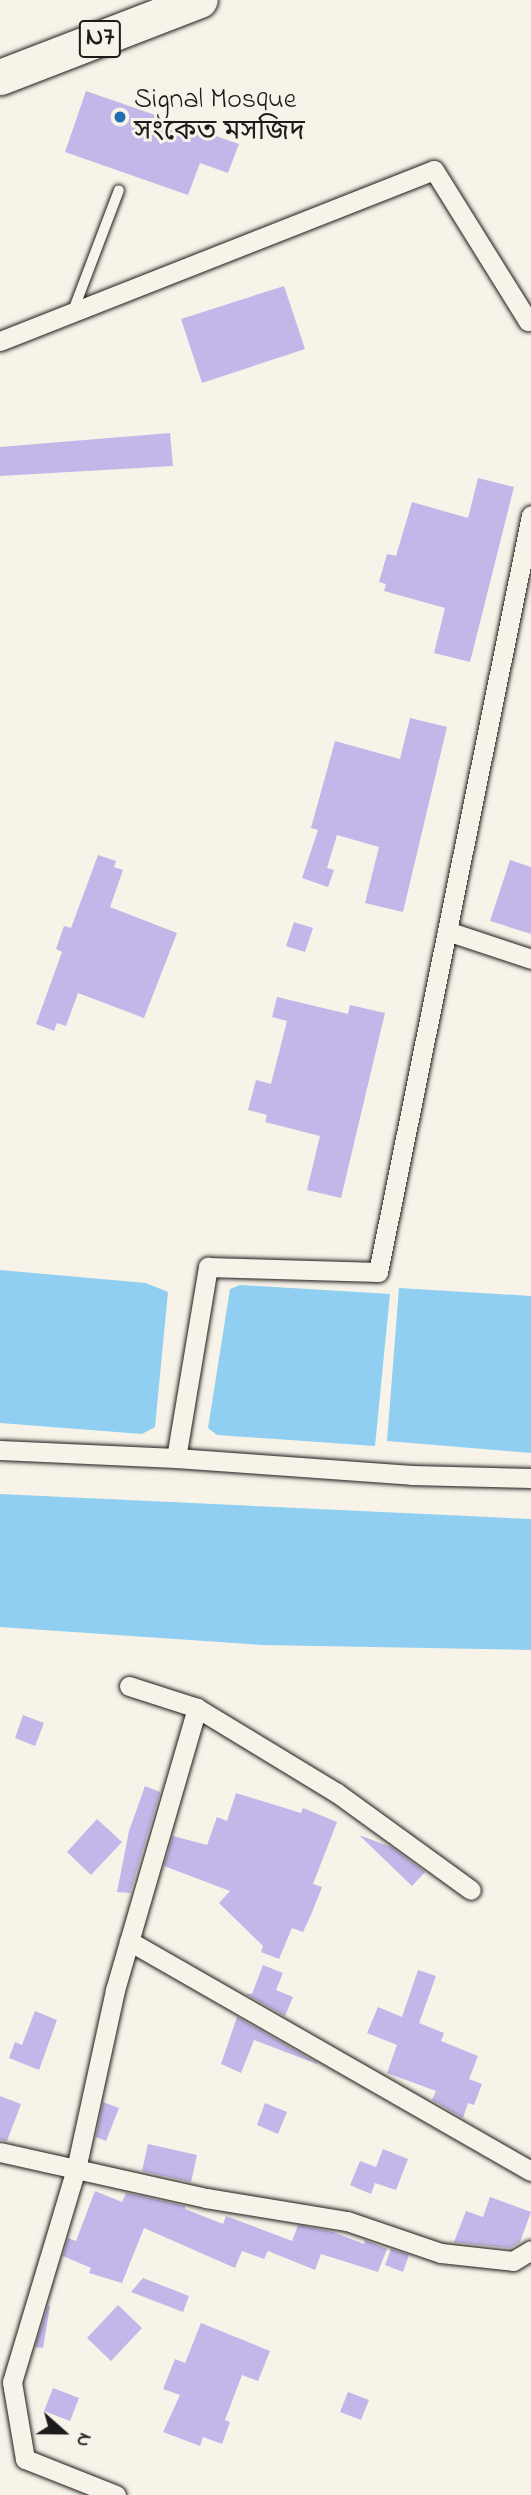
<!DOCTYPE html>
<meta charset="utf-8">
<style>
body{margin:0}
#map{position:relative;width:531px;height:2495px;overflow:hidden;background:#f7f3e8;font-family:"Indie Flower","Noto Sans Bengali",sans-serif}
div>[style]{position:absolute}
.water>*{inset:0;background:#90cff1}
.building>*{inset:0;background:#c3b7e9}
.roads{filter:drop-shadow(0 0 2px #1c1c1c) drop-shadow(0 0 2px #1c1c1c)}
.lane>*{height:10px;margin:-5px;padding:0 5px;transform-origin:5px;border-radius:5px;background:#f7f3e8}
.street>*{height:19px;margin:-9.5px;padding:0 9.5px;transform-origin:9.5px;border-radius:9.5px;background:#f7f3e8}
.highway>*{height:35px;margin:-17.5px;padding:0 17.5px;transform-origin:17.5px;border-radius:17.5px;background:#f7f3e8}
.dots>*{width:19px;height:19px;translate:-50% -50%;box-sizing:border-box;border:4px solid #f7f3e8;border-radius:50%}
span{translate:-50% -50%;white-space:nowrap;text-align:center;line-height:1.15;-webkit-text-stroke:6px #f7f3e8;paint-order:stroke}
.shield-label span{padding:2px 5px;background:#f7f3e8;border:2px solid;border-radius:5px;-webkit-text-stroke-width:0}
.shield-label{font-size:26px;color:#1c1c1c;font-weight:700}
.poi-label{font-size:28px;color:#1c1c1c}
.left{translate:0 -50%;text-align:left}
.north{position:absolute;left:28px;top:2397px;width:70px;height:70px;-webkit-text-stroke:5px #f7f3e8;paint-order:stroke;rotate:111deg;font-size:19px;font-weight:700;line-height:28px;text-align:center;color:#1c1c1c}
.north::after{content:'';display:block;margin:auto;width:24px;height:32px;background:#1c1c1c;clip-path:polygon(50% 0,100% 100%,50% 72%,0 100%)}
</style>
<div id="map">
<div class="water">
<i style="clip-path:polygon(0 1270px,146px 1283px,168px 1292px,155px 1427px,142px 1434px,0 1423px)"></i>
<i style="clip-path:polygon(240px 1285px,390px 1294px,375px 1446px,217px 1435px,208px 1428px,230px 1289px)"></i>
<i style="clip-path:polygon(399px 1288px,531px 1296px,531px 1453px,387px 1441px)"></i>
<i style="clip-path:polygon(0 1494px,531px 1519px,531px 1650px,263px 1645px,0 1627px)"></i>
</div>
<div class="building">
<i style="clip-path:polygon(86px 91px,239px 144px,228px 173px,200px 163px,188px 195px,65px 152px)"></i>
<i style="clip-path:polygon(284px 286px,305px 349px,202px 383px,181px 319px)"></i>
<i style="clip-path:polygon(170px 433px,173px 466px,0 476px,0 447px)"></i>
<i style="clip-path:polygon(478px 478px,514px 487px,470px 662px,434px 653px,445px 608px,384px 591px,386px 584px,379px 582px,387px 554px,396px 556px,412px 502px,468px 518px)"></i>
<i style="clip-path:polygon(410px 718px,447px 727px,403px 912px,365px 903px,379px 847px,337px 835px,327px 868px,334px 870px,328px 887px,302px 878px,318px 830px,311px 828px,335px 741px,400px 759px)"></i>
<i style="clip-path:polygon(98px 855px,116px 861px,114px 867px,123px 870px,110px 907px,177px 933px,144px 1018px,78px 993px,66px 1026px,57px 1023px,54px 1031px,36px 1024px,62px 952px,56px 949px,64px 926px,71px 928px)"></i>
<i style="clip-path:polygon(510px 860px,531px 867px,531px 934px,490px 921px)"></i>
<i style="clip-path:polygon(294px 922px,313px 928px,305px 952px,286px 946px)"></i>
<i style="clip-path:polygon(277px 997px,348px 1014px,350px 1005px,385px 1013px,341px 1198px,307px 1190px,320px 1136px,265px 1122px,267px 1115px,248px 1110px,256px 1080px,271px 1084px,287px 1021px,272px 1017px)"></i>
<i style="clip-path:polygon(23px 1715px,44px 1723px,35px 1746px,15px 1738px)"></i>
<i style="clip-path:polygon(145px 1786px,160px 1792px,130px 1893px,117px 1892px,129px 1831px)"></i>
<i style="clip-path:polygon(236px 1793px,301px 1813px,303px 1808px,337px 1822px,313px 1884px,322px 1887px,311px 1915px,303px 1932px,292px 1928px,279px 1959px,261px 1952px,263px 1946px,219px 1903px,230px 1891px,164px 1866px,173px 1836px,207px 1845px,217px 1817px,227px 1821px)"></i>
<i style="clip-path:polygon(97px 1819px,122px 1842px,91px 1875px,67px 1852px)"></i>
<i style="clip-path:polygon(359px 1835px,391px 1847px,425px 1872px,412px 1886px)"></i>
<i style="clip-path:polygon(263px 1965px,283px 1973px,276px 1990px,293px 1997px,285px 2016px,246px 1994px,252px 1994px)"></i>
<i style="clip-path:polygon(418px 1970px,436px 1976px,419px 2023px,444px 2033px,441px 2041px,478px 2056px,469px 2079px,482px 2084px,474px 2105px,468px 2103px,463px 2118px,432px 2100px,436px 2091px,387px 2073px,397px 2045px,367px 2033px,378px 2007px,402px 2017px)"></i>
<i style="clip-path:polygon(35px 2011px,57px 2020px,39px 2070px,9px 2058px,15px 2042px,22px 2045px)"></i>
<i style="clip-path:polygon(237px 2017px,317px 2063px,317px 2064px,254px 2040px,241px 2073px,221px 2064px)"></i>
<i style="clip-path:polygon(0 2096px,21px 2104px,7px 2141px,0 2140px)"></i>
<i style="clip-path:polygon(103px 2102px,119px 2108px,106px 2141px,96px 2137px)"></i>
<i style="clip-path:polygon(265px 2103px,287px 2112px,278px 2134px,257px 2125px)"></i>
<i style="clip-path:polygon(148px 2144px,197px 2155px,191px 2182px,142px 2171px)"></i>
<i style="clip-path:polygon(383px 2149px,408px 2159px,396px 2190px,375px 2183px,371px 2194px,350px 2185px,360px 2161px,376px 2167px)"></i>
<i style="clip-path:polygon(95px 2191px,122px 2202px,126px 2193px,185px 2206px,185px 2209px,223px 2224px,226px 2216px,292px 2241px,298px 2225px,333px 2232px,364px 2244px,365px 2240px,387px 2249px,378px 2272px,321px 2254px,315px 2270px,268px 2251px,264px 2259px,242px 2251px,235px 2268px,144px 2228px,122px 2283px,89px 2273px,91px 2268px,63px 2256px,68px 2238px,76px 2241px)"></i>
<i style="clip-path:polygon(490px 2197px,531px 2212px,520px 2242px,510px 2248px,454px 2242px,466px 2211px,483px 2217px)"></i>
<i style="clip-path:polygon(391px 2249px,409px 2255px,403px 2272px,385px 2265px)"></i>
<i style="clip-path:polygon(143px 2278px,189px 2296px,183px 2312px,131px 2292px)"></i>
<i style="clip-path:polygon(118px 2305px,142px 2328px,111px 2361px,87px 2338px)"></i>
<i style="clip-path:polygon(48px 2306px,50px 2306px,43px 2348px,35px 2347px)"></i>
<i style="clip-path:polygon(201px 2323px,270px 2351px,258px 2381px,242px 2375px,225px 2420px,230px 2422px,222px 2444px,203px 2437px,200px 2446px,163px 2432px,180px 2395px,163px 2389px,175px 2359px,185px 2363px)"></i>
<i style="clip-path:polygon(53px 2388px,79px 2398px,70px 2421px,44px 2411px)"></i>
<i style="clip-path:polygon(348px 2392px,369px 2400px,361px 2420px,340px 2412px)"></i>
</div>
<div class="roads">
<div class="lane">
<i style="left:73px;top:311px;width:129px;rotate:-69.2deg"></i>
</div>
<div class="street">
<i style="left:0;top:341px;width:466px;rotate:-21.5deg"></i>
<i style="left:434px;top:170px;width:178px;rotate:58.1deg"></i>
<i style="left:528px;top:321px;width:3px;rotate:-18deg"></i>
<i style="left:447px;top:931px;width:89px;rotate:18.4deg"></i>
<i style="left:0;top:1450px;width:176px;rotate:2.6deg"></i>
<i style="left:176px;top:1458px;width:236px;rotate:4.1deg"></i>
<i style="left:411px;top:1475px;width:120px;rotate:1.4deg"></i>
<i style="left:176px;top:1458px;width:194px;rotate:-80.5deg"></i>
<i style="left:208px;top:1267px;width:170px;rotate:1.7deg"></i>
<i style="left:378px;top:1272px;width:772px;rotate:-78.57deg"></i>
<i style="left:129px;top:1686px;width:71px;rotate:17.9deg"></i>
<i style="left:197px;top:1708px;width:164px;rotate:31.3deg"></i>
<i style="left:337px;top:1793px;width:165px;rotate:35.9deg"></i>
<i style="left:129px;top:1941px;width:463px;rotate:29.8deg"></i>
<i style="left:0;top:2152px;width:211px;rotate:12.6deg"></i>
<i style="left:206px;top:2198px;width:143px;rotate:9.3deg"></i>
<i style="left:347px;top:2221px;width:99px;rotate:18.8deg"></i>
<i style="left:441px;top:2253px;width:72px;rotate:6.3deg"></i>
<i style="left:513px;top:2261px;width:21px;rotate:-31deg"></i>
<i style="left:116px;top:2495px;width:98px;rotate:-158.4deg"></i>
<i style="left:25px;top:2459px;width:78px;rotate:-99.6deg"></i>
<i style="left:12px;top:2382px;width:222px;rotate:-73.3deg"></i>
<i style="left:76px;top:2169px;width:183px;rotate:-77.7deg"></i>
<i style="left:115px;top:1990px;width:294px;rotate:-73.8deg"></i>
</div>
<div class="highway">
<i style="left:0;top:77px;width:214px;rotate:-21.1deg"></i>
</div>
</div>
<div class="dots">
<i style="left:120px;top:117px;background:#1f6fb2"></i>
</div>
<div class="shield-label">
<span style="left:100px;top:39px">N7</span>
</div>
<div class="poi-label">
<span class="left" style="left:134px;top:117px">Signal Mosque<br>সংকেত মসজিদ</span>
</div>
<div class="north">N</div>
</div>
